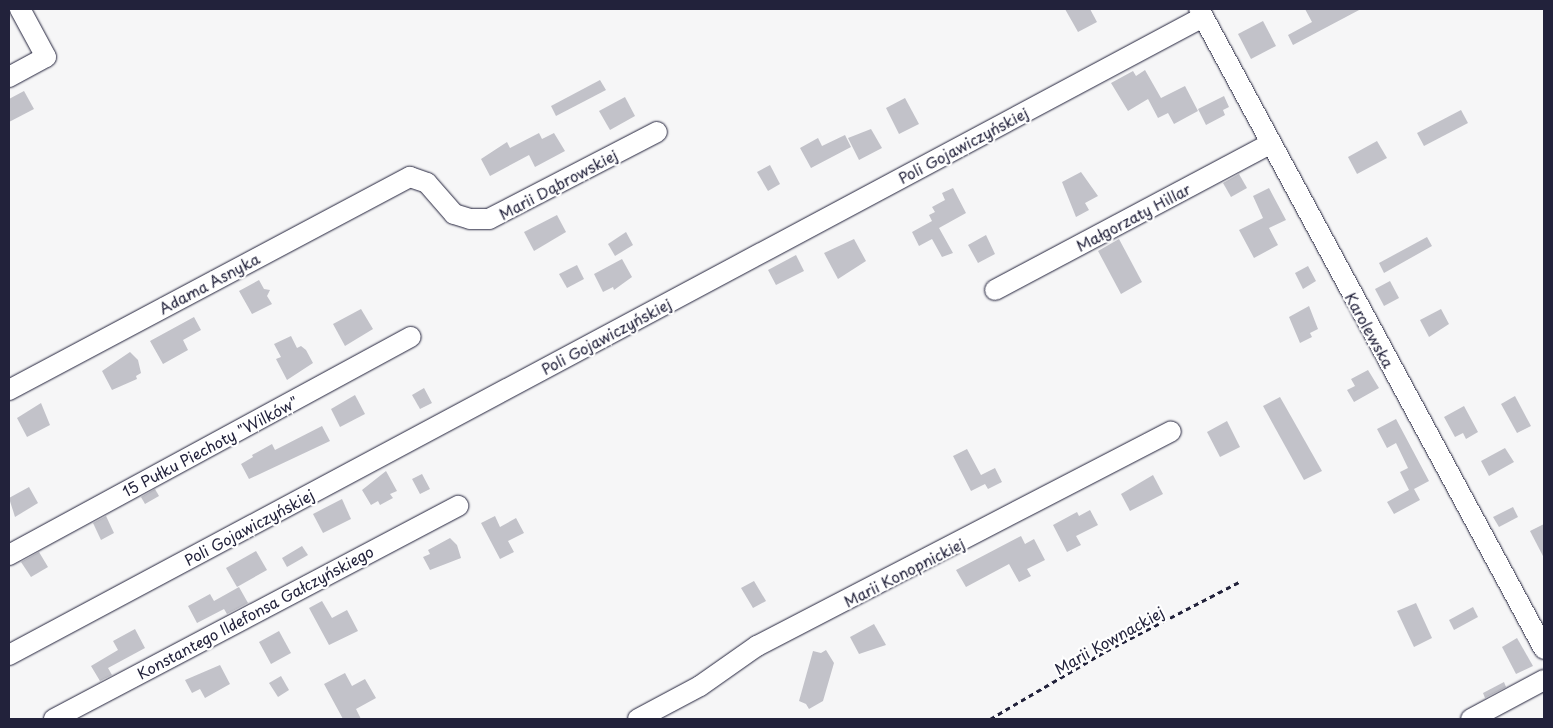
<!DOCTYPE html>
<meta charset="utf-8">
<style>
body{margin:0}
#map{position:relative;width:1553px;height:728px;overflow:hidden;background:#f6f6f7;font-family:"Playpen Sans",sans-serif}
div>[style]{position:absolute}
.building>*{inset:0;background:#c2c2c9}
.path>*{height:2.5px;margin-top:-1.25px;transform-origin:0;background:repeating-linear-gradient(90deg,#22223b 0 5px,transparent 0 9px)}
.roads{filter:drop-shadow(0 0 1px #22223b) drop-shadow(0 0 1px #22223b)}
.minor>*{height:20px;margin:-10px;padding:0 10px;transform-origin:10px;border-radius:10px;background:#fff}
span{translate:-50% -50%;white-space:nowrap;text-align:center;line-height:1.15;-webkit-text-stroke:4.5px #fff;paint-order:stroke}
.street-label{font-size:15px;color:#22223b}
.frame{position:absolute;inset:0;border:10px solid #22223b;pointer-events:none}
</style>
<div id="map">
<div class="building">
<i style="clip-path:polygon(1065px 9px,1090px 9px,1097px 22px,1078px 32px)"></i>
<i style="clip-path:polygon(1305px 9px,1361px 9px,1293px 45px,1288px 35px,1312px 22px)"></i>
<i style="clip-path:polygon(1263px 21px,1276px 46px,1251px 59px,1238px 34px)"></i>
<i style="clip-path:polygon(1145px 70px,1161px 98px,1185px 86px,1198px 111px,1174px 124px,1168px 113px,1158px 118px,1148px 99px,1128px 111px,1111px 83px,1133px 71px,1136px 76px)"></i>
<i style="clip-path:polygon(600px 80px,606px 90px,556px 116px,551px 106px)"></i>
<i style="clip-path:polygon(24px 91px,34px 109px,9px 122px,9px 99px)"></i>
<i style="clip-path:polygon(1224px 96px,1229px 107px,1223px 110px,1225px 115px,1206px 125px,1198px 109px)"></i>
<i style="clip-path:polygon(625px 97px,635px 116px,610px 130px,599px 111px)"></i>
<i style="clip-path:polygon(905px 98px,919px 124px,899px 134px,886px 108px)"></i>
<i style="clip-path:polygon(1461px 110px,1468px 123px,1424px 146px,1417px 133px)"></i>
<i style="clip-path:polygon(871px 129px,882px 148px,859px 160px,848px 138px)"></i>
<i style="clip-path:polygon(539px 133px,542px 139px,554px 133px,565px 151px,535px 167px,529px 155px,490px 176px,481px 159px,507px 142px,510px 148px)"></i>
<i style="clip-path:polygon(845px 135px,851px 147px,811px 168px,800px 148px,818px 138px,822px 146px)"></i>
<i style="clip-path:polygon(1377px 141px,1387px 158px,1357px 174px,1348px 157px)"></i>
<i style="clip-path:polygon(770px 165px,780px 184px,768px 191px,757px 172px)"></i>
<i style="clip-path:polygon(1081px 172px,1098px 196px,1085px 203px,1089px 210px,1076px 217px,1062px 182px)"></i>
<i style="clip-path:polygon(1239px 174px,1247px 188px,1231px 197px,1223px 183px)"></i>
<i style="clip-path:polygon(953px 188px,966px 213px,939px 228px,953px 253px,942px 257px,932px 239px,919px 246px,912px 232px,932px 221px,929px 215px,935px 212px,932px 207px,945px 200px,942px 193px)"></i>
<i style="clip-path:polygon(1269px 188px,1286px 220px,1269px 228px,1278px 245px,1254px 258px,1239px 230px,1263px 218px,1253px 196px)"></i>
<i style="clip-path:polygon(557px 215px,566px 232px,534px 251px,524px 232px)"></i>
<i style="clip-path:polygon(626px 232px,633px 245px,615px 256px,608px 244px)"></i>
<i style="clip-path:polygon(986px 235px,995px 254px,978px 263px,968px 245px)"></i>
<i style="clip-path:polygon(1427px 237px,1432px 246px,1384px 273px,1379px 263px)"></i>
<i style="clip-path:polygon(854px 239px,866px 261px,838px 279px,824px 253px)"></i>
<i style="clip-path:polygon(1119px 239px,1142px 282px,1121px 294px,1098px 251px)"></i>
<i style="clip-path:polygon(796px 255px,804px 271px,776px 285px,768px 270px)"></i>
<i style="clip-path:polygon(622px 259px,632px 277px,614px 290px,613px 287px,603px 292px,594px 274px)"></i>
<i style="clip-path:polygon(577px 265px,584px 279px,567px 288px,559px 274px)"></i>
<i style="clip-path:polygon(1308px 266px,1316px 281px,1303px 289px,1295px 273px)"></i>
<i style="clip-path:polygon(259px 280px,264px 289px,270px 290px,267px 296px,272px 304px,252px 314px,239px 291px)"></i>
<i style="clip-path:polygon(1390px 281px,1399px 298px,1384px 306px,1375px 289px)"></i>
<i style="clip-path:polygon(1309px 306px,1318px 329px,1310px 333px,1312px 337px,1300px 343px,1289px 317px)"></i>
<i style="clip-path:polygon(361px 309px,373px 329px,345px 346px,333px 324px)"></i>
<i style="clip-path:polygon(1441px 309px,1449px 324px,1429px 337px,1420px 320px)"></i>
<i style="clip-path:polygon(194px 317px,201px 330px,183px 340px,188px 350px,163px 364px,150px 341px)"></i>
<i style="clip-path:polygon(291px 336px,297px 348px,301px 346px,306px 350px,313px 363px,287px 380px,276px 359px,281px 357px,274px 344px)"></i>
<i style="clip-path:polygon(130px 352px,138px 360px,141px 373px,136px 376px,137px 379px,112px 390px,102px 371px)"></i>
<i style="clip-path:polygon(1368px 370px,1379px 388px,1354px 402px,1347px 390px,1355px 386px,1351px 379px)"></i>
<i style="clip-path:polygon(424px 388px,432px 403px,420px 409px,412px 395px)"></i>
<i style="clip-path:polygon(355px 395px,365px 414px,340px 427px,331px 409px)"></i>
<i style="clip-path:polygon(1515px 396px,1531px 426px,1517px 433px,1501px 404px)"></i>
<i style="clip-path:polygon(1280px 397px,1322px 471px,1304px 480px,1263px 406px)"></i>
<i style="clip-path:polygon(41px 403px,50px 425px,27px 437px,17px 418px)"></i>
<i style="clip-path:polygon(1464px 406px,1478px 432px,1466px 439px,1463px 433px,1455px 437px,1444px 417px)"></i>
<i style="clip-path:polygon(1396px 419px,1429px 481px,1414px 489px,1420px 500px,1394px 514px,1387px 502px,1409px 490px,1400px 472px,1408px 468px,1396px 443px,1387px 448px,1377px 429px)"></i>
<i style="clip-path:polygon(1227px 421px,1240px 447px,1220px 457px,1207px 432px)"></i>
<i style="clip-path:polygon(322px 426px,330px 441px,249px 479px,241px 464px,253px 457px,252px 455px,272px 444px,275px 450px)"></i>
<i style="clip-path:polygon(1505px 448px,1514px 462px,1489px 476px,1481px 461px)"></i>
<i style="clip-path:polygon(967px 449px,981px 475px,995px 468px,1002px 482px,988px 489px,985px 484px,971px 491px,953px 456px)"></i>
<i style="clip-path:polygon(386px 471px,397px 491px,390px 494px,393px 498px,380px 505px,378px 501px,371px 505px,362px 490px)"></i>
<i style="clip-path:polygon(422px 474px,430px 489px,420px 494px,412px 479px)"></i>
<i style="clip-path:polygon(1153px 475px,1163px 494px,1130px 511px,1121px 494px)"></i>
<i style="clip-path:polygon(29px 487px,38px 503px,15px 517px,9px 498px)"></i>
<i style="clip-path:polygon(155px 489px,159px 496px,145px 504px,141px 497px)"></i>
<i style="clip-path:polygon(342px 499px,351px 519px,323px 533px,313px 514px)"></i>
<i style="clip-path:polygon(1513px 507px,1518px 517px,1499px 527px,1493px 517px)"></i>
<i style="clip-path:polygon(1090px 510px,1098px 525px,1076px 536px,1081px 545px,1067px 552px,1053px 525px,1077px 512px,1079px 516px)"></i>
<i style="clip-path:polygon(106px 516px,114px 533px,101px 540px,93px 523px)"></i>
<i style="clip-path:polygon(495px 516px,500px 527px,516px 518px,524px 533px,508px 541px,514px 552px,500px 559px,481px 523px)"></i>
<i style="clip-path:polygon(1544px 524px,1544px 558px,1530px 531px)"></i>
<i style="clip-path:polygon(1021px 536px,1025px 544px,1034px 539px,1045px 560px,1027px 569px,1031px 576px,1019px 582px,1009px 564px,966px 587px,956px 570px)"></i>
<i style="clip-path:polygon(450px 538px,457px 545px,461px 558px,430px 570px,423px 557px,430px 554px,428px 550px)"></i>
<i style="clip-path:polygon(302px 546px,308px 555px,287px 567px,282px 558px)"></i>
<i style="clip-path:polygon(256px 551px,267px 570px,237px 587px,226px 568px)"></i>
<i style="clip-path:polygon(39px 552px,48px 567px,31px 577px,21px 562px)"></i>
<i style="clip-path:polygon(754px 581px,766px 601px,753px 608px,741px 588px)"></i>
<i style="clip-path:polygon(239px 587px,248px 603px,227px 614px,224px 609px,197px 623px,188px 606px,210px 594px,214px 601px)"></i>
<i style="clip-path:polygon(322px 601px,332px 618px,347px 610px,358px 631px,329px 645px,309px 608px)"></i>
<i style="clip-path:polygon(1416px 603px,1432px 638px,1414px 647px,1397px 611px)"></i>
<i style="clip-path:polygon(1473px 607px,1478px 617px,1454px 630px,1449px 620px)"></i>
<i style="clip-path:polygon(874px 624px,886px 645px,859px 654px,850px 637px)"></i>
<i style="clip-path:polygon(135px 629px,145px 648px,108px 668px,112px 675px,100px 681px,91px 666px,118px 650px,113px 641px)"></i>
<i style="clip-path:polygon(279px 631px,291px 653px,271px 664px,259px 642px)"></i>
<i style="clip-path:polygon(1517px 638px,1533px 666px,1516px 674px,1502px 647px)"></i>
<i style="clip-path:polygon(826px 650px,834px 663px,823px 701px,809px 709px,806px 704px,799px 701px,813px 651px,821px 653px)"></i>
<i style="clip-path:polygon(220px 665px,230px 684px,205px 698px,200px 689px,192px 693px,185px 680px)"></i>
<i style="clip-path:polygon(345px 673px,352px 686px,365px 679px,376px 698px,356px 709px,361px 719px,343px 719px,324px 684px)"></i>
<i style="clip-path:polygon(281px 676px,289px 690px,278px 697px,269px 683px)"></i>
<i style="clip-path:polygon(1504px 682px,1506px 687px,1485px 698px,1483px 693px)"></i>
</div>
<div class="path">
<i style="left:990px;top:719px;width:134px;rotate:-30.4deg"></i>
<i style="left:1106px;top:651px;width:150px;rotate:-27.4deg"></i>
</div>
<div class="roads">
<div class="minor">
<i style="left:1199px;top:9px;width:727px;rotate:61.67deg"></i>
<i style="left:9px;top:77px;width:42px;rotate:-28.4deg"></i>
<i style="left:46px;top:57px;width:55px;rotate:-118.4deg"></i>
<i style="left:995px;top:290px;width:311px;rotate:-28deg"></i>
<i style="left:9px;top:390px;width:454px;rotate:-28deg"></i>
<i style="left:410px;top:177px;width:18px;rotate:19deg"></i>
<i style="left:427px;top:183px;width:41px;rotate:48.9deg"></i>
<i style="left:454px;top:214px;width:17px;rotate:17deg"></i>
<i style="left:470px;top:219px;width:19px"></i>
<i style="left:489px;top:219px;width:189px;rotate:-27.4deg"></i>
<i style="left:9px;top:555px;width:457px;rotate:-28.5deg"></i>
<i style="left:9px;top:655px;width:1354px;rotate:-28.12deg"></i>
<i style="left:54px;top:719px;width:457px;rotate:-27.8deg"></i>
<i style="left:638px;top:719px;width:70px;rotate:-28deg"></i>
<i style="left:700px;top:686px;width:70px;rotate:-35.1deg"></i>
<i style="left:757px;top:646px;width:466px;rotate:-27.4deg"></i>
<i style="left:1471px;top:719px;width:83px;rotate:-28.1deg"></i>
</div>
</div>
<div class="street-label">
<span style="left:963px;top:145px;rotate:-28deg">Poli Gojawiczyńskiej</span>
<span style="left:558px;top:184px;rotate:-28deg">Marii Dąbrowskiej</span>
<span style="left:1133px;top:217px;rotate:-28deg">Małgorzaty Hillar</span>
<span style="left:209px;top:283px;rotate:-28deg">Adama Asnyka</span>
<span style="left:1370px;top:330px;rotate:61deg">Karolewska</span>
<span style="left:606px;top:336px;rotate:-28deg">Poli Gojawiczyńskiej</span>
<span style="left:210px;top:446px;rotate:-28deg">15 Pułku Piechoty "Wilków"</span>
<span style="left:249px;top:527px;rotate:-28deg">Poli Gojawiczyńskiej</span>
<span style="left:904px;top:572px;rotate:-27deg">Marii Konopnickiej</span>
<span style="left:255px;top:612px;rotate:-28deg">Konstantego Ildefonsa Gałczyńskiego</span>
<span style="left:1109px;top:640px;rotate:-29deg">Marii Kownackiej</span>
</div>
<div class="frame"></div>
</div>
